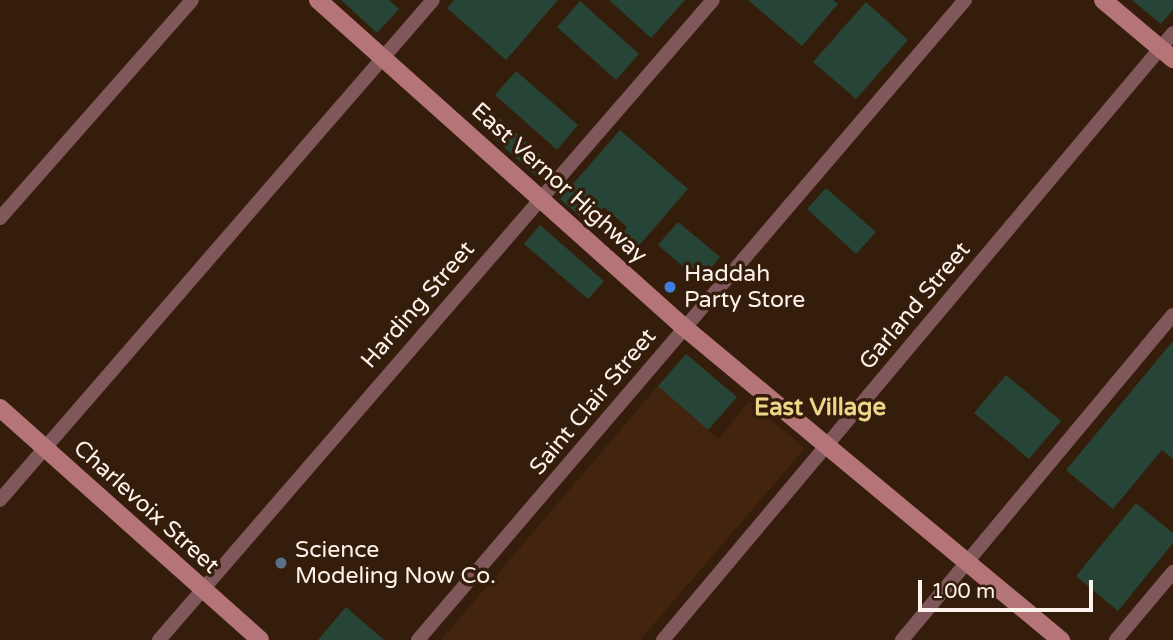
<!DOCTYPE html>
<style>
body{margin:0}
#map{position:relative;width:1173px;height:640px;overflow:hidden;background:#351d0b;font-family:"Varela Round",sans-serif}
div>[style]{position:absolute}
.built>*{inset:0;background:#43240e}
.green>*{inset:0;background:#264537}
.street>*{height:14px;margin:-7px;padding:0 7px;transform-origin:7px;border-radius:7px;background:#80575a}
.secondary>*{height:18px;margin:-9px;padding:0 9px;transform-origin:9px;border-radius:9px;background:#b47478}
.dots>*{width:19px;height:19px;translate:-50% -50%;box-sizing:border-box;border:4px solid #351d0b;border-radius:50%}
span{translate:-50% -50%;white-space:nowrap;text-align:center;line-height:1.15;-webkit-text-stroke:7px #351d0b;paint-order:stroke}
.street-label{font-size:23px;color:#fdf2ec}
.poi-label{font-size:23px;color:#fdf2ec}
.left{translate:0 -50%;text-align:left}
.neighbourhood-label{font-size:24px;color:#efd589;font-weight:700}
.scale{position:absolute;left:918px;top:580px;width:175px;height:32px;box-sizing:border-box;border:4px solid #fdf2ec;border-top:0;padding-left:9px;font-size:21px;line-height:24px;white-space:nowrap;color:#fdf2ec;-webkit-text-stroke:5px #351d0b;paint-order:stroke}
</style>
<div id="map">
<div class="built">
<i style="clip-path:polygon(658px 386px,718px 439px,749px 402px,805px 448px,640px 640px,441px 640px)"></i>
</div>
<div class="green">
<i style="clip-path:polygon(341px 0,389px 0,399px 9px,377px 33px)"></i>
<i style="clip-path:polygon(454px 0,558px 0,506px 60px,447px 8px)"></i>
<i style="clip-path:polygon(609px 0,685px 0,651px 38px)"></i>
<i style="clip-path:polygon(748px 0,833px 0,838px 4px,802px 46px)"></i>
<i style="clip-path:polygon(1132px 0,1173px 0,1173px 10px,1161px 24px)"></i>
<i style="clip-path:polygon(580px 1px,639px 54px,616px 80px,557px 27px)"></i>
<i style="clip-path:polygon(866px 2px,908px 40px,856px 99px,813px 62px)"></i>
<i style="clip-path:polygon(516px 71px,578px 125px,557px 150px,495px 95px)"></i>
<i style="clip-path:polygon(486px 106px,548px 162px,536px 176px,474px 120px)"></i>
<i style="clip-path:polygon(620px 130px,688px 189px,629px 257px,613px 243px,627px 227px,604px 207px,589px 224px,560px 199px)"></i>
<i style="clip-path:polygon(826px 188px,876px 232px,856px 254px,807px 209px)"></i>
<i style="clip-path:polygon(678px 222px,720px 257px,700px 281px,658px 245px)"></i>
<i style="clip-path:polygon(540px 225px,604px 281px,588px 299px,524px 244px)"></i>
<i style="clip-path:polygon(1173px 341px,1173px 459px,1162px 450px,1113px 509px,1066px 470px)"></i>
<i style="clip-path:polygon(686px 354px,737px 397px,708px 430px,658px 386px)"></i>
<i style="clip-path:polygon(1006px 375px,1061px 421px,1029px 459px,974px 413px)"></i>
<i style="clip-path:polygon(1136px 503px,1173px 533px,1173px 543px,1118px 611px,1076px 576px)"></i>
<i style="clip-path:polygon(346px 607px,384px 640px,318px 640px)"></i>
</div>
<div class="street">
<i style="left:0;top:218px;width:290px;rotate:-48.6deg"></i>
<i style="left:0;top:500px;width:661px;rotate:-49.11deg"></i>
<i style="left:159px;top:640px;width:846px;rotate:-49.12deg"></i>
<i style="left:418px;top:640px;width:842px;rotate:-49.48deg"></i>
<i style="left:663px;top:640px;width:793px;rotate:-49.96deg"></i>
<i style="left:902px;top:640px;width:423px;rotate:-50.2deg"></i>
<i style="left:1116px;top:640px;width:89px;rotate:-50deg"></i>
</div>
<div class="secondary">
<i style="left:318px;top:0;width:492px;rotate:41.8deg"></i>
<i style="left:685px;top:328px;width:489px;rotate:39.7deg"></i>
<i style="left:1103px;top:0;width:92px;rotate:40.1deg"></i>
<i style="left:0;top:408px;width:348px;rotate:41.7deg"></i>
</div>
<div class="dots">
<i style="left:670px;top:287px;background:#3f7fe0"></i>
<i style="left:281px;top:563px;background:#5c6f8a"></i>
</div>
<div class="street-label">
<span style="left:559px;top:183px;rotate:42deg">East Vernor Highway</span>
<span style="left:418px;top:305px;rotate:-49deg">Harding Street</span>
<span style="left:915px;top:306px;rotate:-50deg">Garland Street</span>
<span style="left:593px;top:402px;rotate:-50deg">Saint Clair Street</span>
<span style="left:146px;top:507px;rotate:42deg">Charlevoix Street</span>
</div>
<div class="poi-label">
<span class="left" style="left:684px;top:287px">Haddah<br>Party Store</span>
<span class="left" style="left:295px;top:563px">Science<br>Modeling Now Co.</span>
</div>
<div class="neighbourhood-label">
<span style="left:820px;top:408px">East Village</span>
</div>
<div class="scale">100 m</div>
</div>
